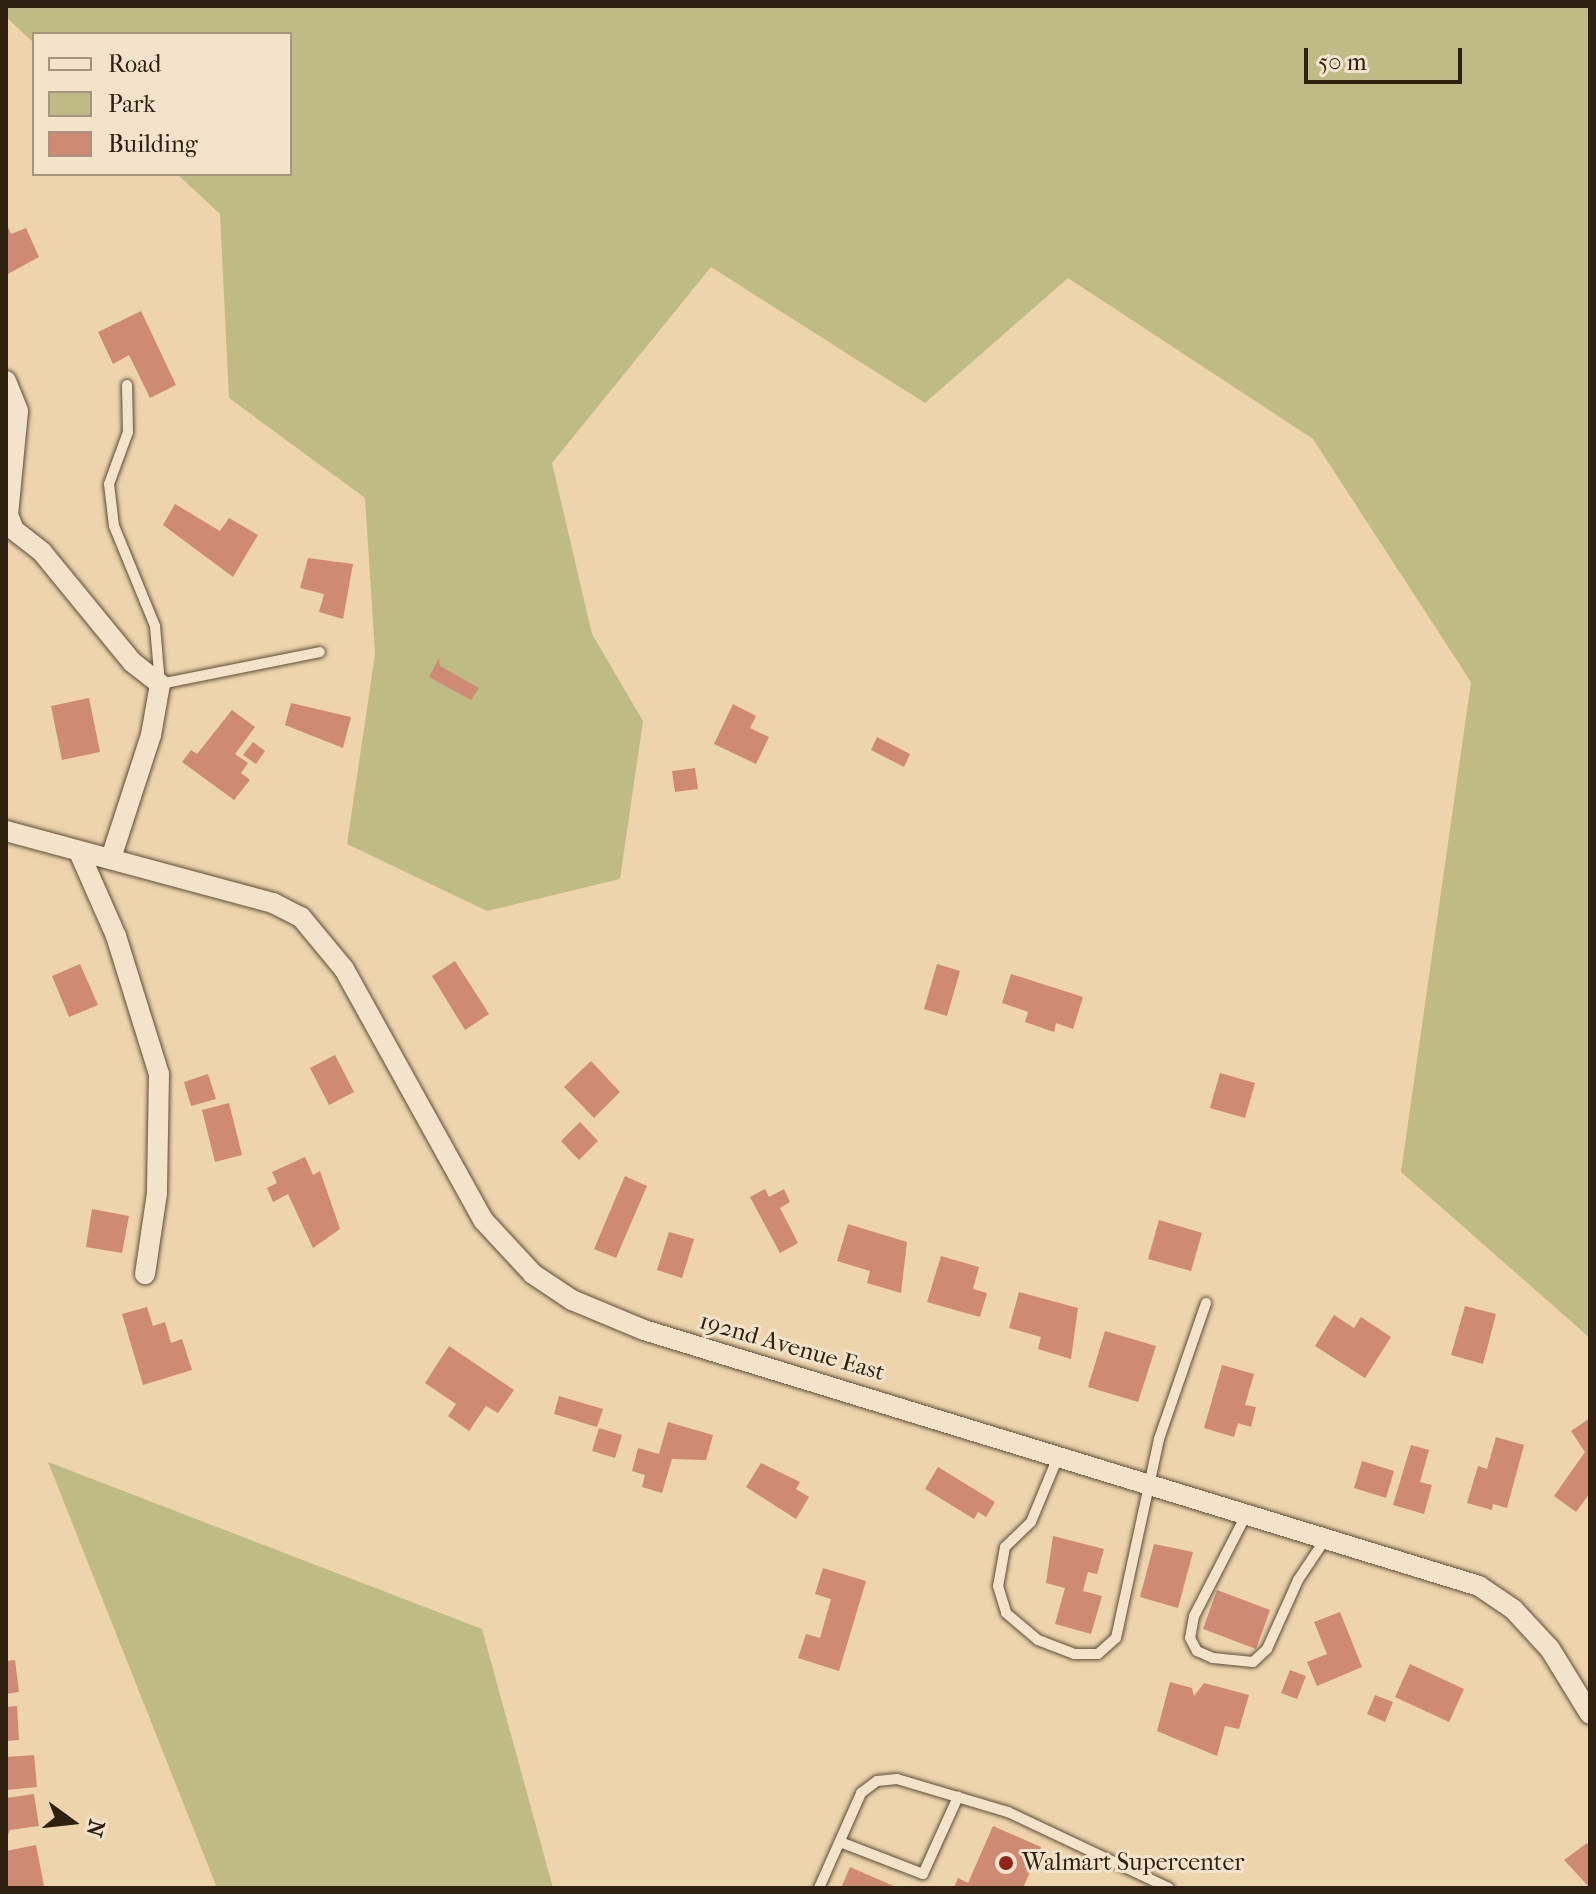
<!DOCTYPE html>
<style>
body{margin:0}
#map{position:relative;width:1596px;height:1894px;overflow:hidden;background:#edd4ad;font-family:"IM FELL French Canon",serif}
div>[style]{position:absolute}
.green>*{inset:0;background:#bebb86}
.building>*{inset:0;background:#cf8a73}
.roads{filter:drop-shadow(0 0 2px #5e4e36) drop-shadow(0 0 2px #5e4e36)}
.lane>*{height:10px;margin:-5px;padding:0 5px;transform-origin:5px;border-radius:5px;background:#f3e3ca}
.street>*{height:20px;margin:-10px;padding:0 10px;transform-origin:10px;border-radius:10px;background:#f3e3ca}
.dots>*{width:22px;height:22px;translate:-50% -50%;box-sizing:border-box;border:4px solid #f3e3ca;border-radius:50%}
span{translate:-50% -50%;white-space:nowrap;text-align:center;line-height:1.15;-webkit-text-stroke:6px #f3e3ca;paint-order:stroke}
.street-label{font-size:24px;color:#2f210f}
.poi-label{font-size:24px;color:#2f210f}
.left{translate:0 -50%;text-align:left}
.frame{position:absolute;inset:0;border:8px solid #2f210f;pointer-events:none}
.legend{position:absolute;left:32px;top:32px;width:260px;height:144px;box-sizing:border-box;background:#f3e3ca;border:2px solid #a5957f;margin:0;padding:10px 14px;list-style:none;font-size:24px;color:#2f210f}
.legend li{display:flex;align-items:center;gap:16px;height:40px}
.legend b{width:40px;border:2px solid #a5957f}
.north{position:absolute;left:32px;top:1782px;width:80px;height:80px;-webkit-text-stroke:6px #f3e3ca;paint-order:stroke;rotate:105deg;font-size:22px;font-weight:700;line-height:32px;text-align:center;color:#2f210f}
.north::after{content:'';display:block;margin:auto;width:28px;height:36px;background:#2f210f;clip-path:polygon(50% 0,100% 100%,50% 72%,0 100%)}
.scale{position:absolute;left:1304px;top:48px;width:158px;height:36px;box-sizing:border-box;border:4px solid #2f210f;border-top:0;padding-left:10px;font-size:24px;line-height:28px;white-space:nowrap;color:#2f210f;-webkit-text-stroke:6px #f3e3ca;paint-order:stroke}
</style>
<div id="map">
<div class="green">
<i style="clip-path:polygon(6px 6px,1590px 6px,1590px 1338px,1401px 1172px,1471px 682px,1313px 439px,1068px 278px,925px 403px,711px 267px,552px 463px,592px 634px,643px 721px,620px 879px,487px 911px,347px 844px,375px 654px,365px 498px,229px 398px,220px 214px,177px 174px,290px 174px,290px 34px,34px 34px,34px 43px,6px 17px)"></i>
<i style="clip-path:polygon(48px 1462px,482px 1629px,553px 1888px,217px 1888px)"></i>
</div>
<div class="building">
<i style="clip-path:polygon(6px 223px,11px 234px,26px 228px,39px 257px,6px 275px)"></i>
<i style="clip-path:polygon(141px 311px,176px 385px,150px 398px,129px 355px,113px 364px,98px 332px)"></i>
<i style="clip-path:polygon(175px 504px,220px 531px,229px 518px,258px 535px,233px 577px,163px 525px)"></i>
<i style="clip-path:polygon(308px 558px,353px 564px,343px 619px,319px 612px,324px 594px,300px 588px)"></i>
<i style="clip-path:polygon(439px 658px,440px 666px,479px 688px,471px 700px,429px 677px)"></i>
<i style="clip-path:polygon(89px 698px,100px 752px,62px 760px,51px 706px)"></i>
<i style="clip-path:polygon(291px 703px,351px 717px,343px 748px,285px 725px)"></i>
<i style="clip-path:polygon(733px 704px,756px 716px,750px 728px,769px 737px,756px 764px,714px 744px)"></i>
<i style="clip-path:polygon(232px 710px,255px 727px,235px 754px,248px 763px,241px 773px,250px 780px,234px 800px,182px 762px,191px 750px,197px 754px)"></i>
<i style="clip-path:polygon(877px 737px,910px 754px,904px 767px,871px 750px)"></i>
<i style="clip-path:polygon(253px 742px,265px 751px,256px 764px,243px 755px)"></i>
<i style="clip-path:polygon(695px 768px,698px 789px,675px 792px,672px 771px)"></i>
<i style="clip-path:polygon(455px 961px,489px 1014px,465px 1030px,432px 976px)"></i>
<i style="clip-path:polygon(80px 964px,98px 1005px,69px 1017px,52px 976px)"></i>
<i style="clip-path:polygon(937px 964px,960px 971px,947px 1016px,924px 1009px)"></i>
<i style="clip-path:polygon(1011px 974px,1083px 997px,1073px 1029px,1056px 1023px,1054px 1032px,1025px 1022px,1028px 1012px,1002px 1003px)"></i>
<i style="clip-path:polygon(335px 1055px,354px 1092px,329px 1105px,310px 1068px)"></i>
<i style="clip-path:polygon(591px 1061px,620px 1092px,594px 1118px,564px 1087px)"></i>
<i style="clip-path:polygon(1220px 1073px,1255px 1083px,1245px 1118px,1210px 1108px)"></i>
<i style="clip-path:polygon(208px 1074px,216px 1099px,191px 1106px,184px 1082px)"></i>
<i style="clip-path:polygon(229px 1103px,242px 1155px,215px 1162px,202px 1110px)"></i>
<i style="clip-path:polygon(580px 1122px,598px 1141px,579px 1160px,561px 1141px)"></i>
<i style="clip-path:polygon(305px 1157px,313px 1175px,320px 1171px,340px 1229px,313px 1248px,288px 1194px,273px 1202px,267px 1188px,277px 1183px,272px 1172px)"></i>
<i style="clip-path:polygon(625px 1176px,647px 1186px,616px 1258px,594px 1249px)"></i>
<i style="clip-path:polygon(765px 1189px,769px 1197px,784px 1189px,790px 1202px,780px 1208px,798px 1243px,780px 1253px,750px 1197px)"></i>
<i style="clip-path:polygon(92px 1209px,129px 1216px,122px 1253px,86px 1247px)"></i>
<i style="clip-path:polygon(1159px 1220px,1202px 1233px,1191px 1271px,1148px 1259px)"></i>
<i style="clip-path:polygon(848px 1224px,907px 1242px,901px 1293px,867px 1283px,870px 1271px,837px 1261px)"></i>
<i style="clip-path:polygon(669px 1232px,694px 1239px,682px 1278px,657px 1270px)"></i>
<i style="clip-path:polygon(941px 1256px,979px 1267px,973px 1289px,987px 1293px,980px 1317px,927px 1302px)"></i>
<i style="clip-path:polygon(1019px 1292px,1078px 1308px,1071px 1359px,1038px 1349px,1041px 1337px,1009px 1328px)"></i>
<i style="clip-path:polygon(1465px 1306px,1496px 1314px,1483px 1364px,1451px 1355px)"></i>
<i style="clip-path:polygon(147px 1307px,153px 1326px,165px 1322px,171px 1343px,182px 1339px,192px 1370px,143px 1385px,122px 1314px)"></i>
<i style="clip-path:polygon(1334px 1315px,1354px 1328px,1361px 1317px,1391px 1337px,1365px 1378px,1315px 1346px)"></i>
<i style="clip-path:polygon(1105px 1331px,1156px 1346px,1138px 1402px,1088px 1387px)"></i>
<i style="clip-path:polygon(449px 1346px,514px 1390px,498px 1413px,486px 1406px,469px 1431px,448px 1416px,456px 1404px,425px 1383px)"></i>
<i style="clip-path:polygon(1222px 1365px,1254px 1374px,1245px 1405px,1256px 1407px,1251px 1427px,1238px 1423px,1234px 1437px,1204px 1428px)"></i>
<i style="clip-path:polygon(559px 1396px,603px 1409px,597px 1427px,554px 1414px)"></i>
<i style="clip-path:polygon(1590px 1418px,1590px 1493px,1576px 1512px,1554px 1496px,1585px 1452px,1571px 1431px)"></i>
<i style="clip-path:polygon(668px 1422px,713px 1435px,706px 1460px,672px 1459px,662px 1493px,642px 1487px,645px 1475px,632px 1471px,638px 1448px,659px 1454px)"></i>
<i style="clip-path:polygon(599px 1428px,622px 1435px,615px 1458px,592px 1451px)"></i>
<i style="clip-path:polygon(1496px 1437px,1524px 1445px,1507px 1508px,1493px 1504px,1492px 1510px,1467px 1503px,1478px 1466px,1487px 1469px)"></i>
<i style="clip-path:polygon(1411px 1445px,1429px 1450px,1420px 1482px,1432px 1485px,1424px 1514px,1393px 1505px)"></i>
<i style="clip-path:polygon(1362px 1461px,1394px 1471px,1386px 1498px,1354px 1488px)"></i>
<i style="clip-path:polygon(761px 1463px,800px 1482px,796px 1489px,809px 1497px,796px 1519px,746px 1487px)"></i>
<i style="clip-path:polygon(938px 1467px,995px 1502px,986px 1517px,978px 1512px,974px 1519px,925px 1489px)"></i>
<i style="clip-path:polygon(1053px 1536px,1104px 1549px,1097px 1574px,1088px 1572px,1083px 1591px,1102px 1596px,1091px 1634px,1055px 1624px,1065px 1588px,1046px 1583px)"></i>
<i style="clip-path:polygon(1154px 1544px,1193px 1552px,1178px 1608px,1140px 1597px)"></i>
<i style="clip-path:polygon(823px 1568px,866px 1581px,839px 1671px,798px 1658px,806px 1634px,820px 1638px,831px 1599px,815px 1594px)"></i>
<i style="clip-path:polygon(1217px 1590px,1270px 1610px,1256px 1649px,1203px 1629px)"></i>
<i style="clip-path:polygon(1340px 1612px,1362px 1667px,1317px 1686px,1307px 1662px,1327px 1654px,1314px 1622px)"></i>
<i style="clip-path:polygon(15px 1660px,19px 1692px,6px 1694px,6px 1661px)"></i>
<i style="clip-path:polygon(1410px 1664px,1464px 1689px,1449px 1722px,1395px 1697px)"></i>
<i style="clip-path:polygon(1290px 1670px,1306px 1676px,1297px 1699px,1281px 1693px)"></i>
<i style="clip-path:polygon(1170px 1682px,1192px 1688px,1194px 1696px,1204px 1683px,1249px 1695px,1239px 1729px,1225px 1726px,1217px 1756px,1157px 1731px)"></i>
<i style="clip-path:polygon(1375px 1695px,1393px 1702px,1385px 1722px,1367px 1714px)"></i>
<i style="clip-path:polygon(17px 1706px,19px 1740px,6px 1741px,6px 1707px)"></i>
<i style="clip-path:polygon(34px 1755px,37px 1787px,6px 1790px,6px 1757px)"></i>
<i style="clip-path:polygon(34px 1794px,39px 1826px,10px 1830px,6px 1840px,6px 1798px)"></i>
<i style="clip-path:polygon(993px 1826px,1041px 1847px,1023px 1888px,954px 1888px,958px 1878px,968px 1883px)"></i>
<i style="clip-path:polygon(1587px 1843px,1590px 1847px,1590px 1888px,1564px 1860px)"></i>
<i style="clip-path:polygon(36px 1845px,44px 1886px,6px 1888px,6px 1851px)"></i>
<i style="clip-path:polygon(850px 1867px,898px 1888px,841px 1888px)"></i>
</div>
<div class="roads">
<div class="lane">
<i style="left:127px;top:385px;width:47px;rotate:88.8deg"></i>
<i style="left:128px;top:432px;width:55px;rotate:110.1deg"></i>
<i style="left:109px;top:484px;width:42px;rotate:83.2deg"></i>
<i style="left:114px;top:526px;width:108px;rotate:67.7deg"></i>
<i style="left:155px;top:626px;width:58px;rotate:85.1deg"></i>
<i style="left:160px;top:684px;width:163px;rotate:-11.3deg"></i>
<i style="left:1058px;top:1457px;width:70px;rotate:112.6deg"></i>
<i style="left:1031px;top:1522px;width:36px;rotate:136deg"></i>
<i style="left:1005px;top:1547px;width:40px;rotate:100deg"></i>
<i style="left:998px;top:1586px;width:28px;rotate:73deg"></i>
<i style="left:1006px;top:1613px;width:42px;rotate:40.2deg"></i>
<i style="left:1038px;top:1640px;width:39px;rotate:21deg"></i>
<i style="left:1074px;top:1654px;width:24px"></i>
<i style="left:1098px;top:1654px;width:24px;rotate:-42deg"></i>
<i style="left:1116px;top:1638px;width:204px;rotate:-77.8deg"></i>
<i style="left:1159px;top:1439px;width:144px;rotate:-70.9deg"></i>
<i style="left:1246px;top:1515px;width:114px;rotate:117.2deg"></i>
<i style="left:1194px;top:1616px;width:22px;rotate:100deg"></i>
<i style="left:1190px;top:1638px;width:15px;rotate:62deg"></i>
<i style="left:1197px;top:1651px;width:17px;rotate:24deg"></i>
<i style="left:1213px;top:1658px;width:40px;rotate:5.7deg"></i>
<i style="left:1253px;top:1662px;width:19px;rotate:-43deg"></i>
<i style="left:1267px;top:1649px;width:76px;rotate:-65.8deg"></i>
<i style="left:1298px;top:1580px;width:50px;rotate:-56.3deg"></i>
<i style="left:840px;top:1842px;width:89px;rotate:21.1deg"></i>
<i style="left:923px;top:1874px;width:85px;rotate:-65.6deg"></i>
<i style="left:819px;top:1888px;width:104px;rotate:-66.1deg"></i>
<i style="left:861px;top:1793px;width:20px;rotate:-37deg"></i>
<i style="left:877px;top:1781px;width:20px;rotate:-6deg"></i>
<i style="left:897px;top:1779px;width:116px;rotate:16.6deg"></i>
<i style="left:1008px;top:1812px;width:178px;rotate:25.3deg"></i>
</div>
<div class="street">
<i style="left:6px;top:381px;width:32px;rotate:68deg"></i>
<i style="left:18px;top:411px;width:104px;rotate:95.5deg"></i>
<i style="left:8px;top:515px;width:16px;rotate:68deg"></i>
<i style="left:14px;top:530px;width:36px;rotate:38deg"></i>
<i style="left:42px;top:552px;width:142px;rotate:50.7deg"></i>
<i style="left:132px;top:662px;width:36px;rotate:38deg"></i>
<i style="left:160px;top:684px;width:52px;rotate:100deg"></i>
<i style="left:151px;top:735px;width:129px;rotate:108deg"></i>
<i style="left:6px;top:831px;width:277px;rotate:15.1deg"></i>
<i style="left:273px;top:903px;width:31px;rotate:27deg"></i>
<i style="left:301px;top:917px;width:67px;rotate:50.4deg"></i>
<i style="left:344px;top:969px;width:287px;rotate:61deg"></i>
<i style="left:483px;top:1220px;width:74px;rotate:47.2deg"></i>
<i style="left:533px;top:1274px;width:47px;rotate:33.7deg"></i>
<i style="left:572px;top:1300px;width:78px;rotate:22.6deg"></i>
<i style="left:644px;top:1330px;width:873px;rotate:17.04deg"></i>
<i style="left:1479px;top:1586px;width:41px;rotate:34.1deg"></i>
<i style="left:1513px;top:1609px;width:54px;rotate:47.2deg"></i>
<i style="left:1550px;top:1649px;width:76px;rotate:58.4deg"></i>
<i style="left:79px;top:852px;width:92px;rotate:66.2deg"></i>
<i style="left:116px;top:936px;width:145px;rotate:72.7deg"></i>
<i style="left:159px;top:1074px;width:119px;rotate:91deg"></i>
<i style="left:157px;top:1193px;width:82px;rotate:98.4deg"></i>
</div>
</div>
<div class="dots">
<i style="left:1006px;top:1863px;background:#8f2418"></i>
</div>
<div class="street-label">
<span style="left:792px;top:1347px;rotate:16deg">192nd Avenue East</span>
</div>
<div class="poi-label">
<span class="left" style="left:1022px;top:1863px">Walmart Supercenter</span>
</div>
<div class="frame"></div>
<ul class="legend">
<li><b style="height:10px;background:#f3e3ca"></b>Road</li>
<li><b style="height:22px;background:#bebb86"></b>Park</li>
<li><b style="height:22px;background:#cf8a73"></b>Building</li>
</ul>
<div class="north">N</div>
<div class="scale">50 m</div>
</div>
